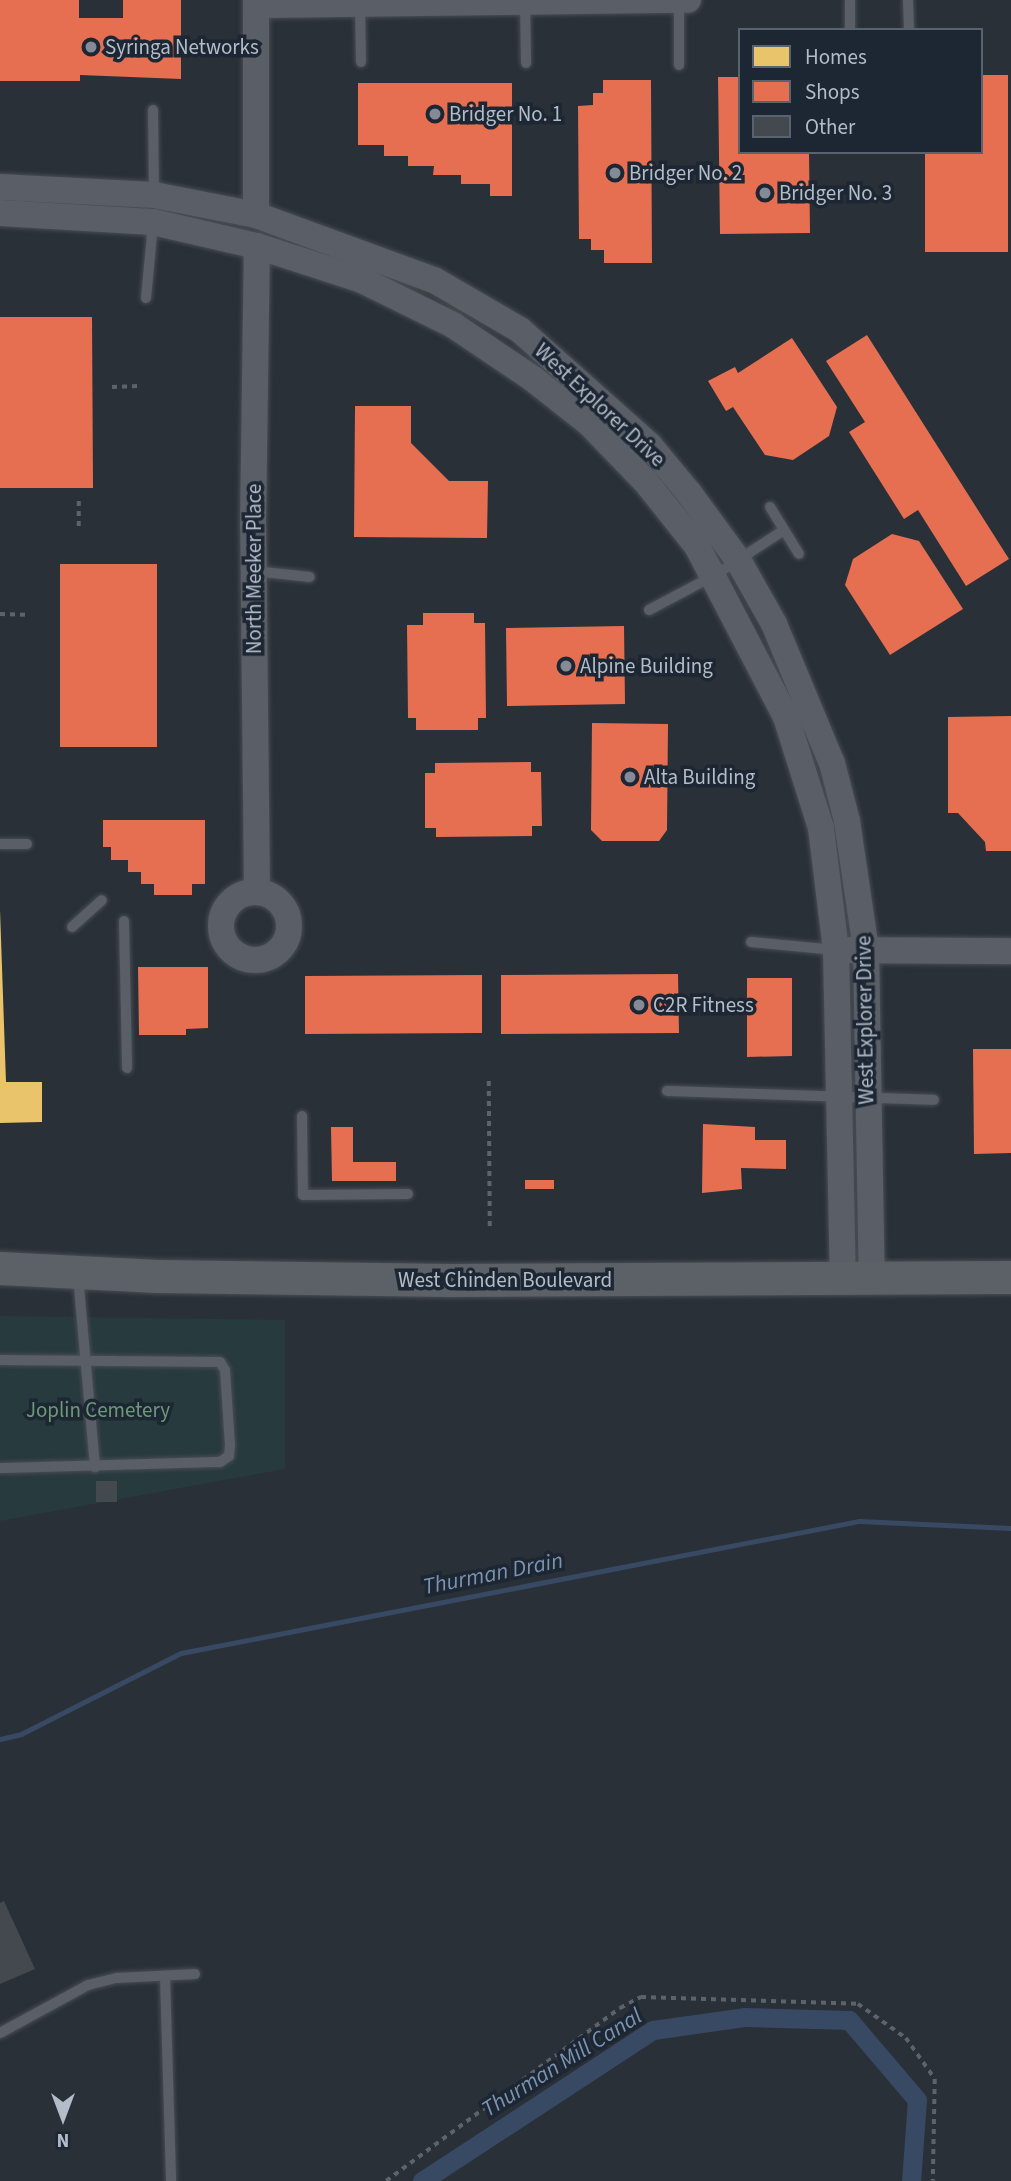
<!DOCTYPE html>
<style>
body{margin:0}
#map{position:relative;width:1011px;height:2181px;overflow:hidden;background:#2a3038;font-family:"Source Sans 3",sans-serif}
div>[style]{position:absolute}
.green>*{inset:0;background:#273a3e}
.homes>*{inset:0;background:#e9c46a}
.shops>*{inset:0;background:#e76f51}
.stream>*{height:5px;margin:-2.5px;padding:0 2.5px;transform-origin:2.5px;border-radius:2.5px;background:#384963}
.canal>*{height:19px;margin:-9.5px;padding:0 9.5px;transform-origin:9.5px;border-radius:9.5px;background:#384963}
.building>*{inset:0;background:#444950}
.path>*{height:3.5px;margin-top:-1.75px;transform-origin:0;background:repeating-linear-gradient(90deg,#5d636a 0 5px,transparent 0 10px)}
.roads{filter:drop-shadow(0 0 2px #484c53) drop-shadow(0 0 2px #484c53)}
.service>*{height:10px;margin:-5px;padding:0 5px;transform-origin:5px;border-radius:5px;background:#5a5e66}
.tertiary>*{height:26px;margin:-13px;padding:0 13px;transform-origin:13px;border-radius:13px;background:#5a5e66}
.tertiary>.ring{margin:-13px;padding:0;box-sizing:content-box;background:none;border:26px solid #5a5e66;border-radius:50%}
.primary>*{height:33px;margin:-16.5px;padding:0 16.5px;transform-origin:16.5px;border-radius:16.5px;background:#5c6168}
.dots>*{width:19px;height:19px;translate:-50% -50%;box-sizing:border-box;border:4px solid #1d2633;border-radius:50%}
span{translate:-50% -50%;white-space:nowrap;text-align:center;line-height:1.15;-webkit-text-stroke:7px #1d2633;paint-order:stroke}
.poi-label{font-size:21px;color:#b4bcc9}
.left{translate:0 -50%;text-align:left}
.street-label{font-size:21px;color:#b4bcc9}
.park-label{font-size:21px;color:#6b9a76}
.water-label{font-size:23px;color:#7c92b1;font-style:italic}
.legend{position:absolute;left:738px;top:28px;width:245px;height:126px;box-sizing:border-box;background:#1d2633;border:2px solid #59626f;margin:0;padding:9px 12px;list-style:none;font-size:21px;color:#b4bcc9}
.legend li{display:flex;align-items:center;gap:14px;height:35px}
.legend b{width:35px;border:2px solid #59626f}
.north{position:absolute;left:28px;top:2083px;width:70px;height:70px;-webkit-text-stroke:5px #1d2633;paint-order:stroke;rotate:180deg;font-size:19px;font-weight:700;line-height:28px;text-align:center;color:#b4bcc9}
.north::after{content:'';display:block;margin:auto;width:24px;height:32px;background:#b4bcc9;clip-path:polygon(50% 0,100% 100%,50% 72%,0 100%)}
</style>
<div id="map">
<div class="green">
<i style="clip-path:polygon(0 1316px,285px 1320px,285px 1469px,0 1521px)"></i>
</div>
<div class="homes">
<i style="clip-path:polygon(0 910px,6px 1082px,42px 1082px,42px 1122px,0 1123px)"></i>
</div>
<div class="shops">
<i style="clip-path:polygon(0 0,79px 0,79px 18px,123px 18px,123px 0,181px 0,181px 79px,80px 75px,80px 81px,0 81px)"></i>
<i style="clip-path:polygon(981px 75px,1008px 75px,1008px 252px,925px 252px,925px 152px,981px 152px)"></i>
<i style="clip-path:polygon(718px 77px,740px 77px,740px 152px,809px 152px,810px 233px,720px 234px)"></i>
<i style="clip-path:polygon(603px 80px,651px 80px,652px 263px,604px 263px,604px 250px,591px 250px,591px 239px,579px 239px,578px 106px,593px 105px,593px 93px,603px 93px)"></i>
<i style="clip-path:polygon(358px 83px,512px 83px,512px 196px,490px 196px,490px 184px,461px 184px,461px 175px,433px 175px,434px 166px,408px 166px,408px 156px,384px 156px,384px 145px,358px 145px)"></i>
<i style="clip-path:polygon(0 317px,92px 317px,93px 488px,0 488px)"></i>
<i style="clip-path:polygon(867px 335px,1009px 559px,966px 586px,918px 510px,904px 519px,849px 432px,865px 422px,826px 361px)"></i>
<i style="clip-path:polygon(792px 338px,837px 407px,829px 436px,793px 460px,765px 455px,733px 407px,726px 411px,708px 381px,735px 367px,738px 373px)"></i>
<i style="clip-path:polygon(355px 406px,411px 406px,411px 443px,449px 481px,488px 481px,487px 538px,354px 537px)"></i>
<i style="clip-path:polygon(892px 534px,919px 541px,963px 609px,890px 655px,845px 585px,853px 559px)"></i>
<i style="clip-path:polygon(60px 564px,157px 564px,157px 747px,60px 747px)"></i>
<i style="clip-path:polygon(423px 613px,474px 613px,474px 623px,485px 623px,486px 718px,478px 718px,478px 730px,416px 730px,416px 718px,408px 718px,407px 625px,423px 625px)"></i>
<i style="clip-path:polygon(624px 626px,625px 704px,507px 706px,506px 628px)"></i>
<i style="clip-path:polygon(1011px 716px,1011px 851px,986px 851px,985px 842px,958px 813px,948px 813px,948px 717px)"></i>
<i style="clip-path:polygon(592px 723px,668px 724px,667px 830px,659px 841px,602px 841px,591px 830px)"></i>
<i style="clip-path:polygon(531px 762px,531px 772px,541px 772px,542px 826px,532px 826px,532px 836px,436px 837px,436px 828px,425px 828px,425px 773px,435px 773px,435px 763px)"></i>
<i style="clip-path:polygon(103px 820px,205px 820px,205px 884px,192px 884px,192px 895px,154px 895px,154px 884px,141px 884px,141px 872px,128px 872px,128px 860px,111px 860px,111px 847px,103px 847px)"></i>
<i style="clip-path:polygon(138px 967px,208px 967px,208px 1028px,186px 1029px,186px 1035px,139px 1035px)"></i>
<i style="clip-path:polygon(678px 974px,679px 1033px,501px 1034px,501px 975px)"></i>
<i style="clip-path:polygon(482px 975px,482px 1033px,305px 1034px,305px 976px)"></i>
<i style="clip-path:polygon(747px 978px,792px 978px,792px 1056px,747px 1057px)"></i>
<i style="clip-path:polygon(973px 1049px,1011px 1049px,1011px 1153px,974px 1154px)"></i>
<i style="clip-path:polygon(703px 1124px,755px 1127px,755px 1140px,786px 1140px,786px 1169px,741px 1168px,742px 1189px,702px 1193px)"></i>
<i style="clip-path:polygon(331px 1127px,353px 1127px,353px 1162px,396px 1162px,396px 1181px,332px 1181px)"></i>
<i style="clip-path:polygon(525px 1180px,554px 1180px,554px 1189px,525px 1189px)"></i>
</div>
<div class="stream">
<i style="left:0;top:1739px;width:22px;rotate:-13deg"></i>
<i style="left:21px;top:1734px;width:179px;rotate:-26.9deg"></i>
<i style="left:181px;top:1653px;width:691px;rotate:-11.02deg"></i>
<i style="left:859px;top:1521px;width:152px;rotate:2.6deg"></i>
</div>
<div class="canal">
<i style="left:422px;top:2181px;width:276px;rotate:-33.2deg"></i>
<i style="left:653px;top:2030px;width:92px;rotate:-8.1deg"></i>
<i style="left:744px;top:2017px;width:105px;rotate:1.6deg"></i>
<i style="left:849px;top:2020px;width:105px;rotate:49.6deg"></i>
<i style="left:917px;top:2100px;width:81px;rotate:94.2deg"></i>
</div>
<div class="building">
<i style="clip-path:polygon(96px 1481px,117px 1481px,117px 1502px,96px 1502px)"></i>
<i style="clip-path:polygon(4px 1901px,35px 1969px,0 1984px,0 1903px)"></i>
</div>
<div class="path">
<i style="left:112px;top:387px;width:27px;rotate:-2deg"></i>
<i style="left:79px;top:501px;width:27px;rotate:90deg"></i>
<i style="left:0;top:614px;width:25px;rotate:2deg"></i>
<i style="left:489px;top:1081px;width:146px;rotate:89.6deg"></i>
<i style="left:386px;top:2181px;width:291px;rotate:-36.5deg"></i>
<i style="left:620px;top:2008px;width:24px;rotate:-28deg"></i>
<i style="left:641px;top:1997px;width:217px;rotate:1.8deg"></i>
<i style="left:858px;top:2004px;width:59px;rotate:35.3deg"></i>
<i style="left:906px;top:2038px;width:50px;rotate:54.7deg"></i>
<i style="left:935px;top:2079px;width:102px;rotate:91.1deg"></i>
</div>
<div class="roads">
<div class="service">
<i style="left:850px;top:0;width:30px;rotate:90deg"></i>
<i style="left:908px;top:0;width:30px;rotate:88deg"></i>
<i style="left:679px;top:2px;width:63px;rotate:90deg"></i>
<i style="left:525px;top:3px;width:60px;rotate:89deg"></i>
<i style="left:360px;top:5px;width:57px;rotate:89deg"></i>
<i style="left:153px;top:110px;width:84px;rotate:89.3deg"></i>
<i style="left:146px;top:298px;width:74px;rotate:-84.6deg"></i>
<i style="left:770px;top:507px;width:55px;rotate:58.3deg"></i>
<i style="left:254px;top:571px;width:56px;rotate:6.1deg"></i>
<i style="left:649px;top:610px;width:75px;rotate:-27.9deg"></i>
<i style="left:715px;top:575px;width:82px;rotate:-33.1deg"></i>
<i style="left:0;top:844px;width:27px"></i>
<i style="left:124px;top:921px;width:147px;rotate:88.8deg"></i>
<i style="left:72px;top:927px;width:40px;rotate:-42deg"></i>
<i style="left:751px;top:942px;width:85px;rotate:5.4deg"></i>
<i style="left:667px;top:1091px;width:267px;rotate:1.9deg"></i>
<i style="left:302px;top:1116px;width:79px;rotate:89.3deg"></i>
<i style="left:303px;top:1195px;width:105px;rotate:-0.5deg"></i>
<i style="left:78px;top:1276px;width:192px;rotate:84.9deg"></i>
<i style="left:0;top:1360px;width:220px;rotate:0.5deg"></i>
<i style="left:220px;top:1362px;width:9px;rotate:58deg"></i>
<i style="left:225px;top:1370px;width:75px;rotate:86.2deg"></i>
<i style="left:230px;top:1445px;width:11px;rotate:95deg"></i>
<i style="left:229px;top:1456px;width:11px;rotate:146deg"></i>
<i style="left:220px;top:1462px;width:220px;rotate:178.4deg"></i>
<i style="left:165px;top:1976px;width:205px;rotate:88.3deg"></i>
<i style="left:0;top:2033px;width:100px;rotate:-28.6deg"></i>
<i style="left:88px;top:1985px;width:30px;rotate:-14deg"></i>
<i style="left:117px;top:1978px;width:78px;rotate:-2.9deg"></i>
</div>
<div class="tertiary">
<i style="left:256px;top:0;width:215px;rotate:90deg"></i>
<i style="left:256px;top:5px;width:432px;rotate:-0.7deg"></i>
<i style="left:0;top:187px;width:154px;rotate:3deg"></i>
<i style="left:154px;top:195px;width:104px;rotate:11.1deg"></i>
<i style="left:256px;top:215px;width:189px;rotate:20.1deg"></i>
<i style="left:434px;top:280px;width:99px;rotate:30.2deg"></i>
<i style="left:520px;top:330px;width:174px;rotate:41.7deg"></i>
<i style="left:650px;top:446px;width:61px;rotate:50.3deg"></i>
<i style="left:689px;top:493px;width:83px;rotate:53.8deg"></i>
<i style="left:738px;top:560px;width:73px;rotate:60.6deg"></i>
<i style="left:774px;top:624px;width:151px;rotate:67.4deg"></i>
<i style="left:832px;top:763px;width:60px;rotate:75.5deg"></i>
<i style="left:847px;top:821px;width:129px;rotate:81.6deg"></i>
<i style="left:866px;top:949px;width:329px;rotate:89deg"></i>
<i style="left:0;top:213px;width:153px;rotate:3.4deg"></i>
<i style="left:153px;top:222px;width:107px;rotate:13deg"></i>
<i style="left:257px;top:246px;width:110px;rotate:17.9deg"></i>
<i style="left:362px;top:280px;width:102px;rotate:26.3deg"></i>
<i style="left:453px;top:325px;width:95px;rotate:33.9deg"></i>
<i style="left:532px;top:378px;width:73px;rotate:38.3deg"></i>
<i style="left:589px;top:423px;width:82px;rotate:46deg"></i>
<i style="left:646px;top:482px;width:82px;rotate:51.4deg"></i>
<i style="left:697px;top:546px;width:193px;rotate:62.5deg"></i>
<i style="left:786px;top:717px;width:116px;rotate:72.5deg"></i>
<i style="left:821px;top:828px;width:123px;rotate:83deg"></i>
<i style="left:836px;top:950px;width:328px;rotate:88.8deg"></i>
<i style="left:257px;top:892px;width:366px;rotate:-90.6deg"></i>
<i style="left:253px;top:526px;width:280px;rotate:-89.2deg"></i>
<i class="ring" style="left:221px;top:892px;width:42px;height:42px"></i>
<i style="left:848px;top:950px;width:163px;rotate:0.4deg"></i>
</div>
<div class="primary">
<i style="left:0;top:1268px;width:157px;rotate:2.9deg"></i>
<i style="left:157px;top:1276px;width:292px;rotate:0.8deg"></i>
<i style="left:449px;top:1280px;width:562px;rotate:-0.31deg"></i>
</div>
</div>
<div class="dots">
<i style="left:91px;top:47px;background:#848b96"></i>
<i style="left:435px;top:114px;background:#848b96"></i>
<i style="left:615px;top:173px;background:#848b96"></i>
<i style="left:765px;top:193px;background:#848b96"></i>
<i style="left:566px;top:666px;background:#848b96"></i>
<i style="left:630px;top:777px;background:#848b96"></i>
<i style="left:639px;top:1005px;background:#848b96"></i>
</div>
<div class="poi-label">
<span class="left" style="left:105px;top:47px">Syringa Networks</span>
<span class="left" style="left:449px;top:114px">Bridger No. 1</span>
<span class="left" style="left:629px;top:173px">Bridger No. 2</span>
<span class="left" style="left:779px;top:193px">Bridger No. 3</span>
<span class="left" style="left:580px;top:666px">Alpine Building</span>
<span class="left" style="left:644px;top:777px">Alta Building</span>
<span class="left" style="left:653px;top:1005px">C2R Fitness</span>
</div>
<div class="street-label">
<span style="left:600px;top:405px;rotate:43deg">West Explorer Drive</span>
<span style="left:254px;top:569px;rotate:-90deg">North Meeker Place</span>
<span style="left:865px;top:1020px;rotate:-91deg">West Explorer Drive</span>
<span style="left:505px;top:1280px">West Chinden Boulevard</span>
</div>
<div class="park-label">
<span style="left:98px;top:1410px">Joplin Cemetery</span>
</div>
<div class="water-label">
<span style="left:493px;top:1574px;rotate:-11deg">Thurman Drain</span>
<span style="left:562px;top:2063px;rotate:-32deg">Thurman Mill Canal</span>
</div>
<ul class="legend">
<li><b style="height:19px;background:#e9c46a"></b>Homes</li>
<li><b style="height:19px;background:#e76f51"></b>Shops</li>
<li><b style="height:19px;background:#444950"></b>Other</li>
</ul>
<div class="north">N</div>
</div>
